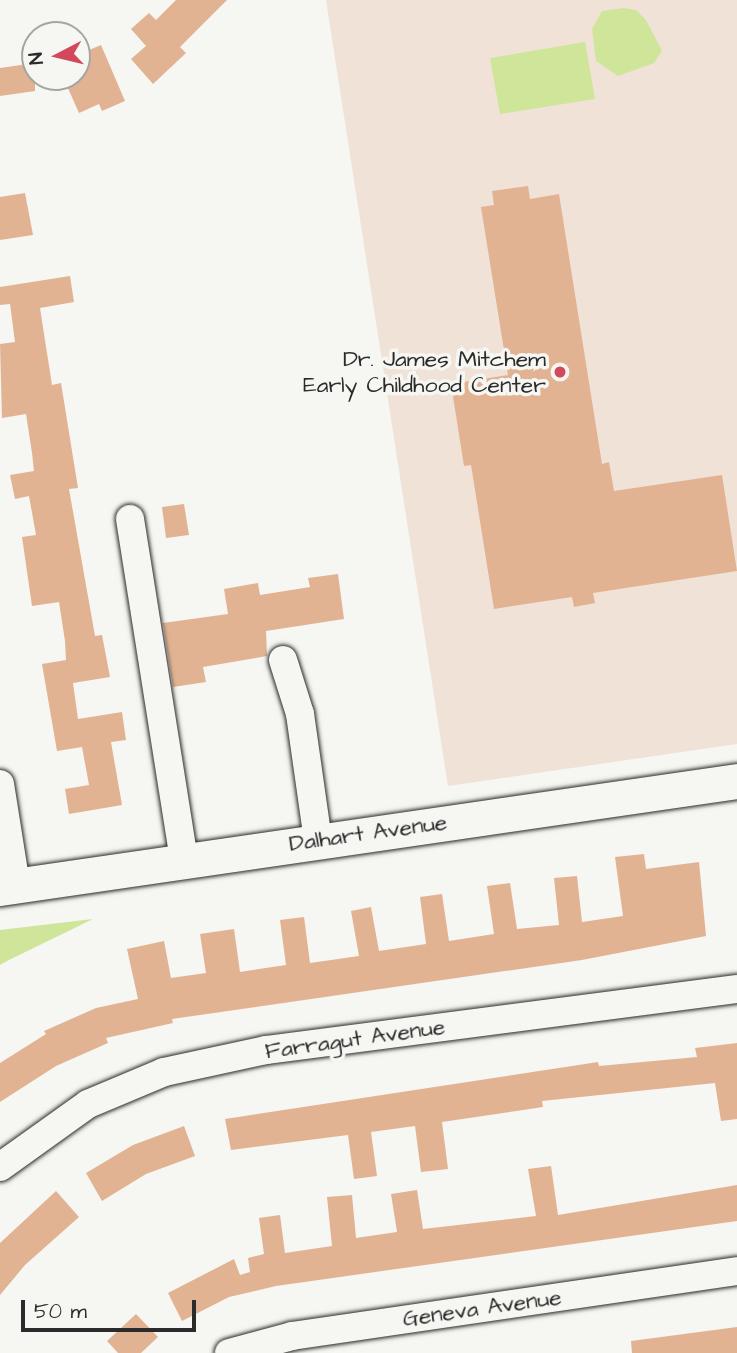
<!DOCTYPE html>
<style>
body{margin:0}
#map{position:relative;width:737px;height:1353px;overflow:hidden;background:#f6f6f2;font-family:"Architects Daughter",sans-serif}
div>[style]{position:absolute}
.built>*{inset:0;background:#f0e2d6}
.green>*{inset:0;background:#cfe59a}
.building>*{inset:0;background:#e2b393}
.roads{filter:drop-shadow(0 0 2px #2b2b2b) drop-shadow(0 0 2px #2b2b2b)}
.minor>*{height:28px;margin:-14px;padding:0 14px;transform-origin:14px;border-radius:14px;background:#f6f6f2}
.major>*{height:35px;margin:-17.5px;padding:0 17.5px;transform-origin:17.5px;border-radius:17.5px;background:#f6f6f2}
.dots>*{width:19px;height:19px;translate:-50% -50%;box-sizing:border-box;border:4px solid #f6f6f2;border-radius:50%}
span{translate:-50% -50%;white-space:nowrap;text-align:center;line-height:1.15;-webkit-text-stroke:7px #f6f6f2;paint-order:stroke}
.poi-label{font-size:23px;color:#2b2b2b}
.right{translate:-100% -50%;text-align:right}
.street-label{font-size:23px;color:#2b2b2b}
.north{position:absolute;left:21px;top:21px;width:70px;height:70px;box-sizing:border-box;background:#f6f6f2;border:2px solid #a5a5a2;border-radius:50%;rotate:263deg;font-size:19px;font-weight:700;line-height:28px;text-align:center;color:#2b2b2b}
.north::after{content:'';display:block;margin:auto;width:24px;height:32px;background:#d1495b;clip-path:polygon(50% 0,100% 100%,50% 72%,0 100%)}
.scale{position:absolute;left:21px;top:1300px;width:175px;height:32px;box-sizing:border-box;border:4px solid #2b2b2b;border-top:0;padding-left:9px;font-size:21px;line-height:24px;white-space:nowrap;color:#2b2b2b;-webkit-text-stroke:5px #f6f6f2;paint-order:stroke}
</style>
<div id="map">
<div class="built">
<i style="clip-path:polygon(326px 0,737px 0,737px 744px,448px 786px)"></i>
</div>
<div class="green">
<i style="clip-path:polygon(624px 8px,636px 10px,646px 20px,662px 51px,654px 63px,618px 76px,596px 61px,592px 29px,602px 11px)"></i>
<i style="clip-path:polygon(585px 42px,595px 99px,500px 114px,490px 58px)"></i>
<i style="clip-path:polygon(93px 919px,9px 960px,0 965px,0 930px)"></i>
</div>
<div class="building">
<i style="clip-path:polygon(176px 0,227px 0,180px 47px,186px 53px,153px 84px,131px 59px,146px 46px,131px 29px,149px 13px,156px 20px)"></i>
<i style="clip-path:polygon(101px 45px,125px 101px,102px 111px,99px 104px,79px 113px,63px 77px,77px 77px,77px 55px)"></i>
<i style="clip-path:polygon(35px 63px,35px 91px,0 96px,0 68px)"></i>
<i style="clip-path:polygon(528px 186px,530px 199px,559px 194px,602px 464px,609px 462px,614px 491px,722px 475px,737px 571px,593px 593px,595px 603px,574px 607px,572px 597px,494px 609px,471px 465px,464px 466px,451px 384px,508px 375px,481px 207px,494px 205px,492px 191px)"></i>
<i style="clip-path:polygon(25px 193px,33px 235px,0 240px,0 197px)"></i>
<i style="clip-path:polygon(70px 276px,74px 302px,40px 308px,52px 385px,61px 383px,78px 488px,69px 489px,95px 636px,102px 635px,110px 677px,73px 683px,78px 719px,122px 712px,126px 740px,111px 742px,122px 805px,69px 814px,65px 789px,89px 785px,82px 747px,57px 751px,42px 664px,66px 660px,65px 641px,59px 602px,32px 606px,22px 537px,36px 535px,29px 496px,15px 499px,10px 475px,34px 471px,32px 453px,26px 414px,2px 418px,0 344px,15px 342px,10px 304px,0 305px,0 287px)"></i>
<i style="clip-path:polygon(184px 504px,189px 535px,166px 538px,162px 507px)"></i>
<i style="clip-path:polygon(338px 574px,344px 619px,266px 631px,267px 656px,203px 667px,206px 682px,173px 687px,163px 623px,228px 614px,224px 589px,258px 583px,260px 595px,310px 587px,308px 578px)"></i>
<i style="clip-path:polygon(644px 854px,646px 869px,699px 862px,706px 936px,582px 960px,172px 1019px,173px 1023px,106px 1038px,108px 1043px,56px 1066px,0 1102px,0 1063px,46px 1034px,44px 1031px,96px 1008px,138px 999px,127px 949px,164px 941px,171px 978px,206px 973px,200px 934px,234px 929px,240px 972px,286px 965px,280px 920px,304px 917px,310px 963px,359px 956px,351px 911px,371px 907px,379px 951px,426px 944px,420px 897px,442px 894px,449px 941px,494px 934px,487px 886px,510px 883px,517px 929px,559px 925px,554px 878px,577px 876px,582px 922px,623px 916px,615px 857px)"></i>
<i style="clip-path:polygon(737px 1043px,737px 1119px,721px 1121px,715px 1083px,542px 1101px,543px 1107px,442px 1122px,448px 1169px,421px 1172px,415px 1126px,371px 1132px,377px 1176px,354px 1179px,348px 1135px,231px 1150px,225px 1119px,598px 1062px,599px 1066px,697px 1057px,695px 1048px)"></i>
<i style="clip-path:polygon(184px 1126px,195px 1156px,146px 1174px,102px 1201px,86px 1173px,133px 1145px)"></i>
<i style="clip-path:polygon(551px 1166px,558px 1215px,737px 1185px,737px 1221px,276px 1286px,229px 1297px,182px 1321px,168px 1293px,234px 1259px,240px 1275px,250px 1272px,248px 1258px,264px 1254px,259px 1218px,280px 1215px,285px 1253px,332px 1246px,327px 1197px,352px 1195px,356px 1238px,397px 1232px,391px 1194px,417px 1190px,423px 1229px,536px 1216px,528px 1169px)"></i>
<i style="clip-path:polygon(56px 1191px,79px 1217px,25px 1265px,0 1295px,0 1243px)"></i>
<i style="clip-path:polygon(136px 1314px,158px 1337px,141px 1353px,118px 1353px,107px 1341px)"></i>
<i style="clip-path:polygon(737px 1327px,737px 1353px,632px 1353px,631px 1341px)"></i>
</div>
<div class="roads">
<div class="minor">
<i style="left:130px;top:519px;width:345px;rotate:81deg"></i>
<i style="left:283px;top:660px;width:57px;rotate:72.5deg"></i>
<i style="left:300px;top:714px;width:127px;rotate:81.9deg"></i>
<i style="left:0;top:784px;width:102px;rotate:81deg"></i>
<i style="left:0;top:1167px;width:108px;rotate:-35.6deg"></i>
<i style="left:88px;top:1104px;width:82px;rotate:-22.8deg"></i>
<i style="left:164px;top:1072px;width:104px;rotate:-12.2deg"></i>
<i style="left:266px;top:1050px;width:475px;rotate:-7.4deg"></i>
<i style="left:229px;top:1353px;width:65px;rotate:-15.1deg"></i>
<i style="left:292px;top:1336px;width:450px;rotate:-8.3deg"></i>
</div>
<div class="major">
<i style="left:0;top:888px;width:745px;rotate:-8.26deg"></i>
</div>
</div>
<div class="dots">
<i style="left:560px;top:372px;background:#d1495b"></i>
</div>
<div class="poi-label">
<span class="right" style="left:546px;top:372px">Dr. James Mitchem<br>Early Childhood Center</span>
</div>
<div class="street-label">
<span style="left:368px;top:833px;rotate:-8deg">Dalhart Avenue</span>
<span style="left:355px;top:1039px;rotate:-8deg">Farragut Avenue</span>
<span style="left:482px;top:1308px;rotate:-8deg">Geneva Avenue</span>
</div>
<div class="north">N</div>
<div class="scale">50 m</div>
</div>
